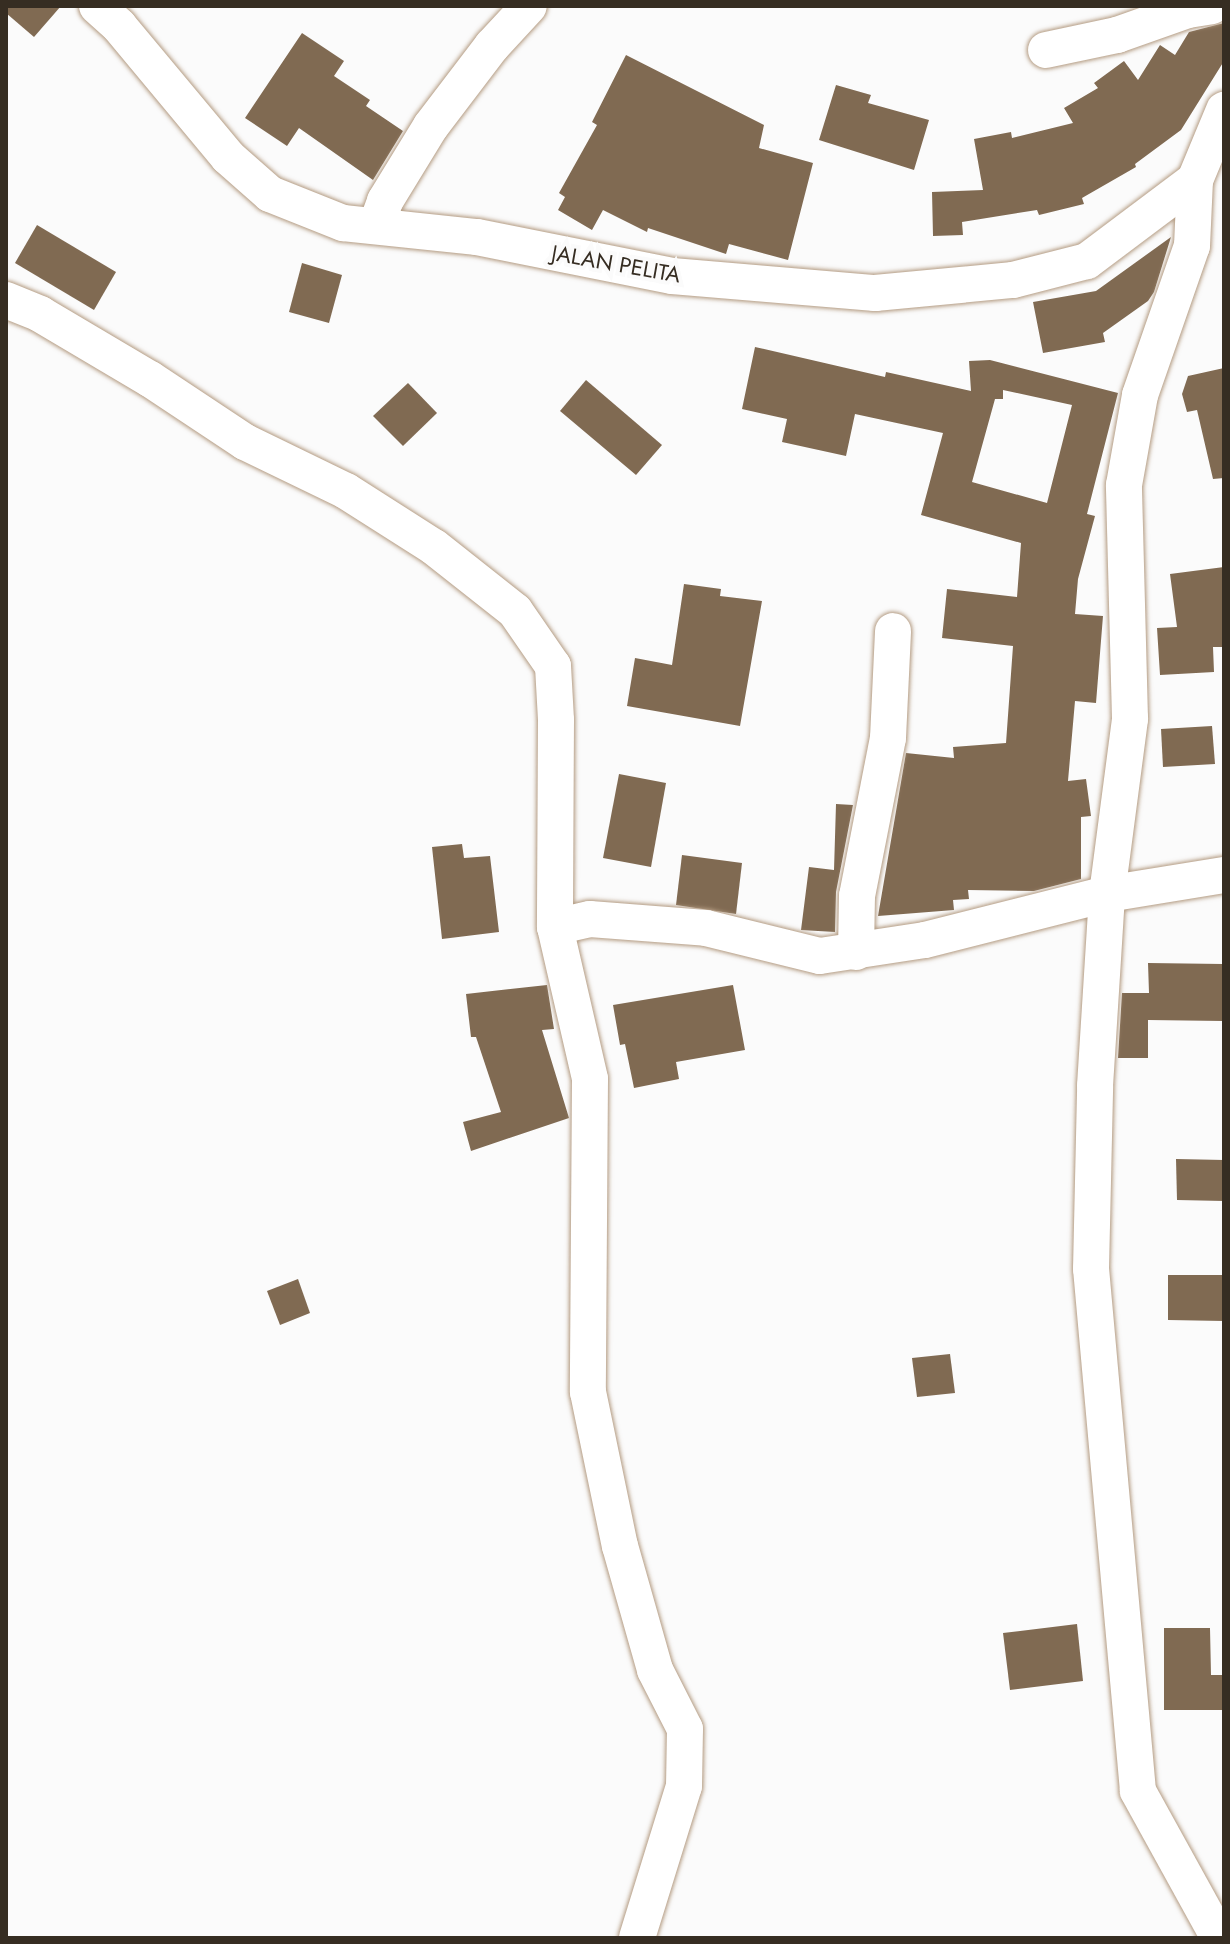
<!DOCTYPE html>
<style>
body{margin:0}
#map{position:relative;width:1230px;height:1944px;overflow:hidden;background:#fbfbfb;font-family:Jost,sans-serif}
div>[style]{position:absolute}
.building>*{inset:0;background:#806a52}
.roads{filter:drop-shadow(0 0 2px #b49c83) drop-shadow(0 0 2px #b49c83)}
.street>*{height:36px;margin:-18px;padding:0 18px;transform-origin:18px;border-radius:18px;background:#fff}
span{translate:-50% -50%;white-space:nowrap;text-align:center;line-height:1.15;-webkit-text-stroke:8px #fbfbfb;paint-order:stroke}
.street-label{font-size:22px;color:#362d22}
.frame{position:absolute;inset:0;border:8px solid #362d22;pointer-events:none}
</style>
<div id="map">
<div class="building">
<i style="clip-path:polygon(6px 6px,61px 6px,34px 37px,6px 13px)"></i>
<i style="clip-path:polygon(1224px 23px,1224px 61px,1181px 130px,1135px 164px,1136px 167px,1082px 198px,1084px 204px,1039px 215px,1037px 210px,962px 222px,963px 235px,933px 236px,932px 192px,983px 190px,974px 139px,1011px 132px,1012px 138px,1073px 123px,1064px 108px,1098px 88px,1094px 83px,1124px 61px,1138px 80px,1160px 45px,1175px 55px,1189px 32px)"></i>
<i style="clip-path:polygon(302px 33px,344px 61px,334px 76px,370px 100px,366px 106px,403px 131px,373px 180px,299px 128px,287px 146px,245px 118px)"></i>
<i style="clip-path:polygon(626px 55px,764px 125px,759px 148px,813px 163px,788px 260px,729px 244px,726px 254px,648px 228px,647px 232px,603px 210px,592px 230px,558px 210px,565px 197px,559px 193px,597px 125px,592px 122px)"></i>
<i style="clip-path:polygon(836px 85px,871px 95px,868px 103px,929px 120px,914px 170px,819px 140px)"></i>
<i style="clip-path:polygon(37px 225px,116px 272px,94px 310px,15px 263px)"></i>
<i style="clip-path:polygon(1171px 237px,1154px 292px,1148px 301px,1103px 333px,1105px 342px,1043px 353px,1033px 302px,1096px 291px)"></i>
<i style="clip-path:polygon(302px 263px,342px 275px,329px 323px,289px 312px)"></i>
<i style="clip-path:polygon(evenodd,755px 347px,885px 377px,886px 372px,971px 391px,969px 361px,990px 360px,1118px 393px,1087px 514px,1095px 516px,1078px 579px,1075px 614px,1103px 616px,1096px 703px,1075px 701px,1068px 781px,1086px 779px,1091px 816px,1081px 817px,1081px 879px,1034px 891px,968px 890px,969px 899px,953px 900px,954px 910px,878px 916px,906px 753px,954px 758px,953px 747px,1006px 743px,1013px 646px,942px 638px,947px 589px,1017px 597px,1021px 543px,921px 515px,943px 433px,855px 414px,846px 456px,782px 442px,787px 419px,742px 409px,755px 347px,1003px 390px,1072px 405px,1047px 503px,972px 482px,995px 399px,1003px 399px,1003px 390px)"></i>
<i style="clip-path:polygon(1224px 368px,1224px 478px,1213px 479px,1197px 410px,1187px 412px,1182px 394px,1188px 376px)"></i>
<i style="clip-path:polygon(586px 380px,662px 445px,636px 475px,560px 411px)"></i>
<i style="clip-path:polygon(408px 383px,437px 413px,403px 446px,373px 416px)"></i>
<i style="clip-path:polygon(1224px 567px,1224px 647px,1213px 647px,1214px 672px,1160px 675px,1157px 628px,1177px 627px,1170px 574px)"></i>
<i style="clip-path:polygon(684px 584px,721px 589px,720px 596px,762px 601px,740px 726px,627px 706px,635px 658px,672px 665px)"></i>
<i style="clip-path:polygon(1212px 726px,1215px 764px,1163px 767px,1161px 729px)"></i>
<i style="clip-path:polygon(619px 774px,666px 783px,651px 867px,603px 858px)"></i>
<i style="clip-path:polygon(836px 804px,853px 805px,836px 892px,835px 932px,801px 930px,809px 867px,834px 870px)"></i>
<i style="clip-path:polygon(462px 844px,464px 858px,490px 856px,499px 932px,442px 939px,432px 847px)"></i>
<i style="clip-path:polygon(682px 855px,742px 863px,736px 914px,676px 905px)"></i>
<i style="clip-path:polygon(1148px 963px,1223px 964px,1223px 1021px,1148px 1020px,1148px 1058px,1118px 1058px,1122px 993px,1149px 993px)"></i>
<i style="clip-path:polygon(547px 985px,554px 1029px,542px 1030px,569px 1118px,471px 1151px,463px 1122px,501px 1112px,476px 1037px,471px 1037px,466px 994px)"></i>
<i style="clip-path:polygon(733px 985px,745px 1050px,676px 1062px,679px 1079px,634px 1088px,625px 1044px,620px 1045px,613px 1005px)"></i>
<i style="clip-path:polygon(1176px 1159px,1224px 1160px,1224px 1201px,1177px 1200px)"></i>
<i style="clip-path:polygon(1168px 1275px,1224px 1275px,1224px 1321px,1168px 1320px)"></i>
<i style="clip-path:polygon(298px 1279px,310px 1313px,280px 1325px,267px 1291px)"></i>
<i style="clip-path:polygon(950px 1354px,955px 1393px,917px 1397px,912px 1358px)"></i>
<i style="clip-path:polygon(1077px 1624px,1083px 1681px,1010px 1690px,1003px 1633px)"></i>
<i style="clip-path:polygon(1164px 1628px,1210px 1628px,1211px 1675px,1224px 1675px,1224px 1710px,1164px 1710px)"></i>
</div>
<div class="roads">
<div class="street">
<i style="left:97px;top:6px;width:30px;rotate:42deg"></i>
<i style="left:119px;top:26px;width:170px;rotate:50.2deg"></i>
<i style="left:228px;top:157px;width:56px;rotate:41.4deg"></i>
<i style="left:270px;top:194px;width:79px;rotate:21.7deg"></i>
<i style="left:343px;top:223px;width:135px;rotate:6deg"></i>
<i style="left:477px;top:237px;width:199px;rotate:11.3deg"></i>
<i style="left:672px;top:276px;width:204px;rotate:4.8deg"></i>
<i style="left:875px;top:293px;width:139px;rotate:-5.4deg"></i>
<i style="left:1013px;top:280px;width:76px;rotate:-14.4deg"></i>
<i style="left:1087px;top:261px;width:135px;rotate:-36.9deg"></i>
<i style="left:1046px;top:50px;width:73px;rotate:-11.9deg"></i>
<i style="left:1117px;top:35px;width:75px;rotate:-19.4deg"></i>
<i style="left:1188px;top:10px;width:24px;rotate:-9deg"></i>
<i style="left:376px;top:226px;width:27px;rotate:-70deg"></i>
<i style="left:385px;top:201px;width:88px;rotate:-58.5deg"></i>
<i style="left:431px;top:126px;width:101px;rotate:-52.7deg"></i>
<i style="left:492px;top:46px;width:54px;rotate:-47.2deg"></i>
<i style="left:6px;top:300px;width:37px;rotate:22deg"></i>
<i style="left:40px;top:314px;width:128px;rotate:30.6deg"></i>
<i style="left:150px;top:379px;width:114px;rotate:33.6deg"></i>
<i style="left:245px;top:442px;width:112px;rotate:25.9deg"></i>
<i style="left:346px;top:491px;width:104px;rotate:32.5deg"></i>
<i style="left:434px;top:547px;width:103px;rotate:38.3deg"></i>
<i style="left:515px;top:611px;width:67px;rotate:55.4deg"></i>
<i style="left:553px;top:666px;width:54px;rotate:86.8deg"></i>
<i style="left:556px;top:720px;width:207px;rotate:90.3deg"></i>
<i style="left:555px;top:927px;width:156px;rotate:77deg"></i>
<i style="left:590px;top:1079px;width:313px;rotate:90.4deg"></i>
<i style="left:588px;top:1392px;width:157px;rotate:78.3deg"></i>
<i style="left:620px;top:1546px;width:129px;rotate:74.2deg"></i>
<i style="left:655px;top:1670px;width:66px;rotate:63deg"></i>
<i style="left:685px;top:1729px;width:57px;rotate:91deg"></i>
<i style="left:684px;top:1786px;width:159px;rotate:107.2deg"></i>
<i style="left:555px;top:927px;width:36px;rotate:-13deg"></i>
<i style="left:590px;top:919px;width:116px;rotate:4.4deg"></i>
<i style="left:706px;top:928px;width:117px;rotate:13.8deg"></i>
<i style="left:820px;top:956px;width:106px;rotate:-8.7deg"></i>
<i style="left:925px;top:940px;width:188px;rotate:-14.2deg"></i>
<i style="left:1107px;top:894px;width:119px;rotate:-9.2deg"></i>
<i style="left:856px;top:952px;width:56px;rotate:-89deg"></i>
<i style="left:857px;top:896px;width:161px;rotate:-78.9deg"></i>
<i style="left:888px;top:738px;width:107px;rotate:-87.3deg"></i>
<i style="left:1219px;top:1938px;width:168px;rotate:-118.9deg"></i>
<i style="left:1138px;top:1791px;width:524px;rotate:-95.14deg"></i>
<i style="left:1091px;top:1269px;width:183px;rotate:-88.7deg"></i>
<i style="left:1095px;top:1086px;width:192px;rotate:-86.4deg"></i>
<i style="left:1107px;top:894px;width:177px;rotate:-82.5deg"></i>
<i style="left:1130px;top:719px;width:234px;rotate:-91.5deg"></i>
<i style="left:1124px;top:485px;width:91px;rotate:-79.9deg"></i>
<i style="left:1140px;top:395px;width:158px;rotate:-70.8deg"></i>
<i style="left:1192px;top:246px;width:66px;rotate:-87.4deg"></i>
<i style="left:1195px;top:180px;width:76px;rotate:-67.5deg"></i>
</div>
</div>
<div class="street-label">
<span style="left:616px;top:264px;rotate:10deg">JALAN PELITA</span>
</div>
<div class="frame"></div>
</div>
